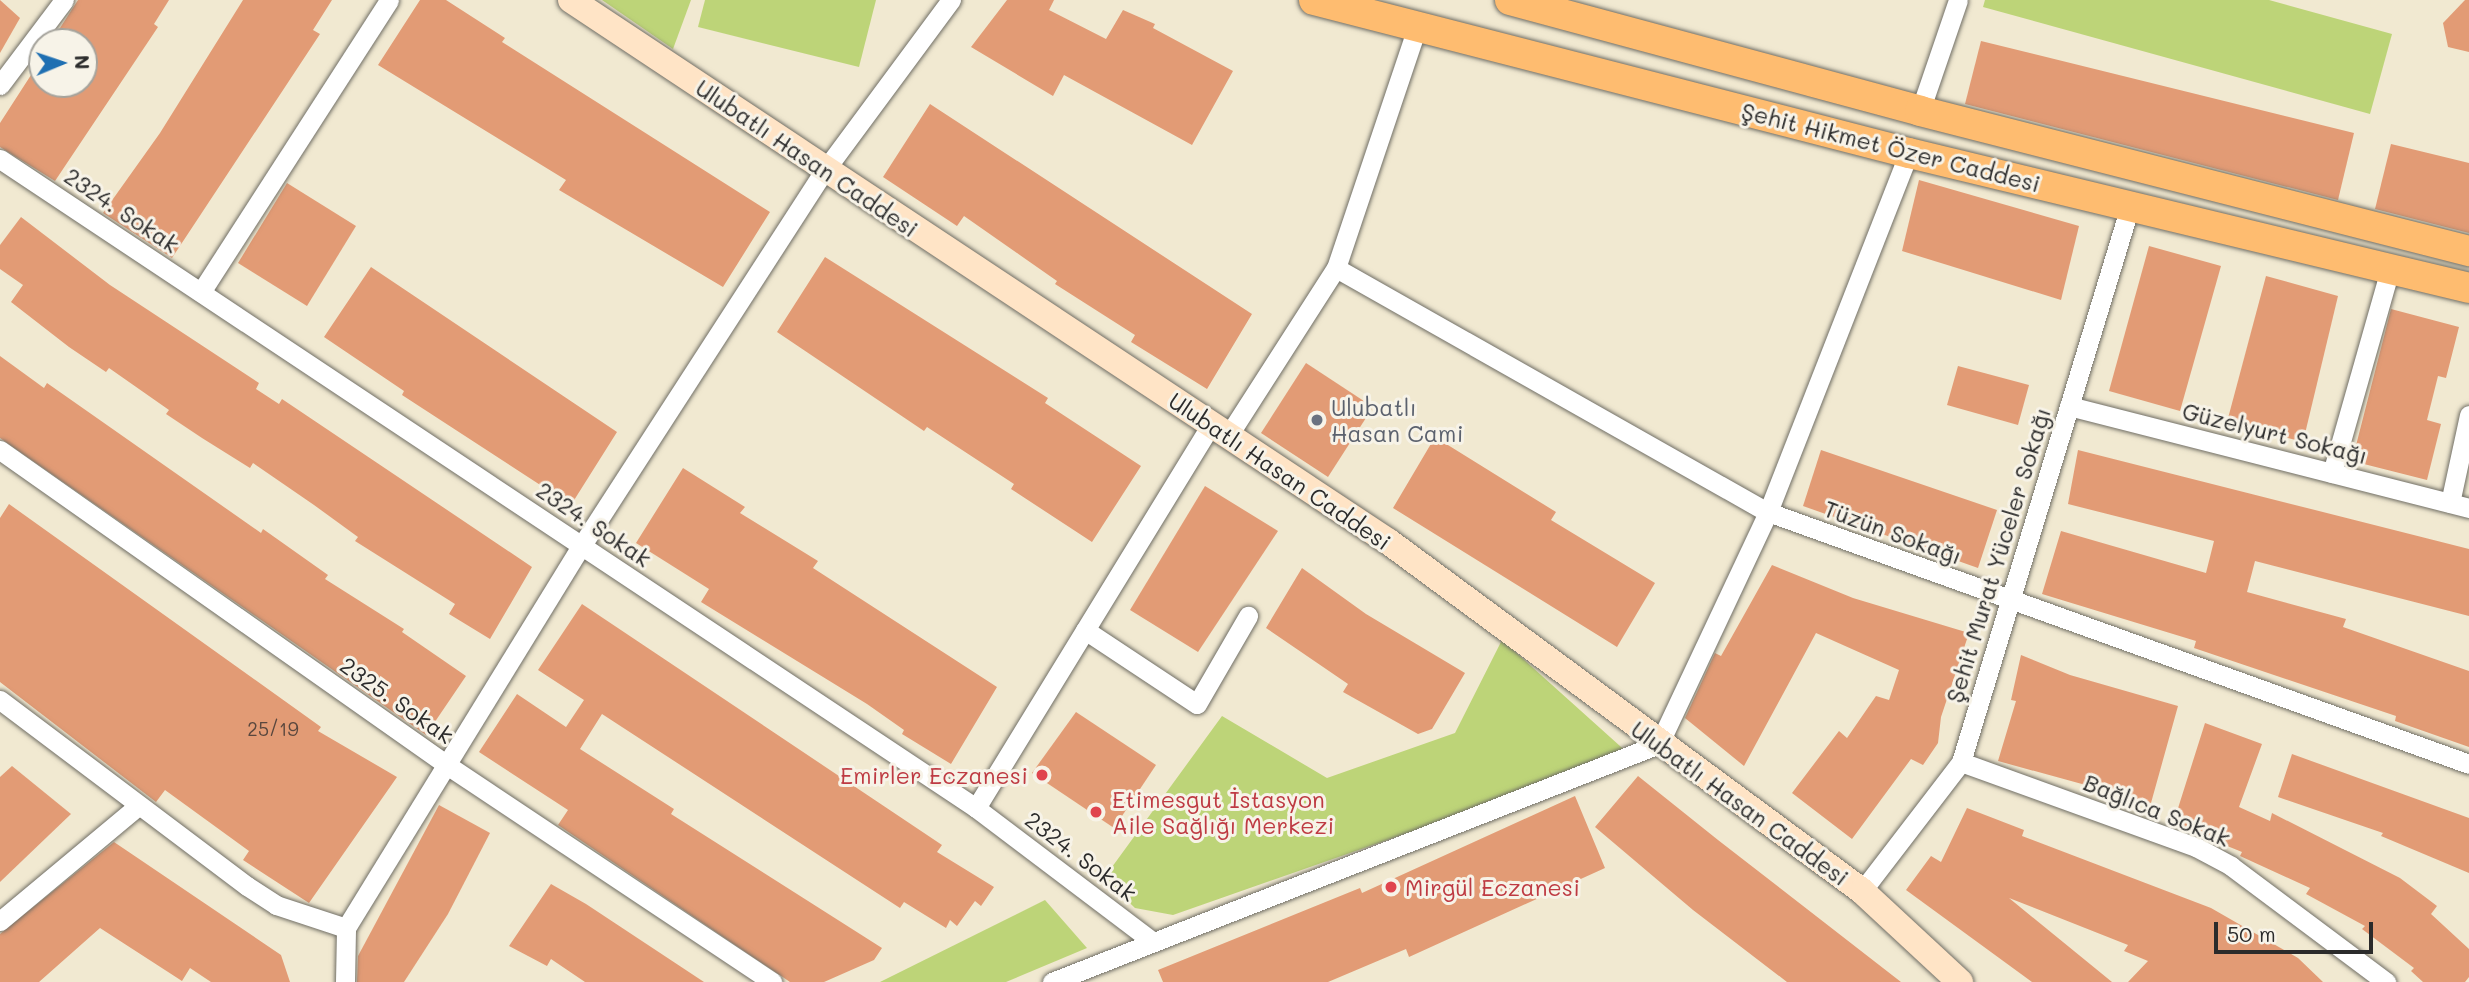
<!DOCTYPE html>
<meta charset="utf-8">
<style>
body{margin:0}
#map{position:relative;width:2469px;height:982px;overflow:hidden;background:#f1e9d1;font-family:Mali,sans-serif}
div>[style]{position:absolute}
.green>*{inset:0;background:#bdd478}
.building>*{inset:0;background:#e29b75}
.roads{filter:drop-shadow(0 0 2px #706e65) drop-shadow(0 0 2px #706e65)}
.street>*{height:19px;margin:-9.5px;padding:0 9.5px;transform-origin:9.5px;border-radius:9.5px;background:#fff}
.secondary>*{height:26px;margin:-13px;padding:0 13px;transform-origin:13px;border-radius:13px;background:#ffe4c6}
.primary>*{height:30px;margin:-15px;padding:0 15px;transform-origin:15px;border-radius:15px;background:#febc70}
.dots>*{width:19px;height:19px;translate:-50% -50%;box-sizing:border-box;border:4px solid #f7f3e8;border-radius:50%}
span{translate:-50% -50%;white-space:nowrap;text-align:center;line-height:1.15;-webkit-text-stroke:6px #f7f3e8;paint-order:stroke}
.number-label{font-size:19px;color:#59473e}
.number-label span{-webkit-text-stroke-width:0}
.street-label{font-size:23px;color:#2b2b2b}
.worship-label{font-size:23px;color:#5b616d}
.left{translate:0 -50%;text-align:left}
.health-label{font-size:23px;color:#be3a42}
.right{translate:-100% -50%;text-align:right}
.north{position:absolute;left:28px;top:28px;width:70px;height:70px;box-sizing:border-box;background:#f7f3e8;border:2px solid #a5a39c;border-radius:50%;rotate:88deg;font-size:19px;font-weight:700;line-height:28px;text-align:center;color:#2b2b2b}
.north::after{content:'';display:block;margin:auto;width:24px;height:32px;background:#1f6fb2;clip-path:polygon(50% 0,100% 100%,50% 72%,0 100%)}
.scale{position:absolute;left:2214px;top:922px;width:159px;height:32px;box-sizing:border-box;border:4px solid #2b2b2b;border-top:0;padding-left:9px;font-size:21px;line-height:24px;white-space:nowrap;color:#2b2b2b;-webkit-text-stroke:5px #f7f3e8;paint-order:stroke}
</style>
<div id="map">
<div class="green">
<i style="clip-path:polygon(602px 0,691px 0,673px 49px)"></i>
<i style="clip-path:polygon(705px 0,876px 0,859px 67px,698px 27px)"></i>
<i style="clip-path:polygon(1985px 0,2269px 0,2392px 34px,2370px 114px,1983px 7px)"></i>
<i style="clip-path:polygon(1502px 640px,1630px 755px,1173px 915px,1135px 908px,1104px 878px,1222px 716px,1327px 778px,1455px 733px)"></i>
<i style="clip-path:polygon(1045px 900px,1087px 948px,1006px 982px,880px 982px)"></i>
</div>
<div class="building">
<i style="clip-path:polygon(0 0,20px 18px,0 53px)"></i>
<i style="clip-path:polygon(78px 0,169px 0,154px 24px,158px 27px,55px 181px,0 147px,0 123px,42px 58px,42px 84px,84px 84px,84px 42px,51px 42px)"></i>
<i style="clip-path:polygon(243px 0,332px 0,313px 30px,320px 34px,172px 258px,103px 213px,160px 133px)"></i>
<i style="clip-path:polygon(420px 0,446px 0,505px 38px,502px 42px,770px 212px,723px 287px,559px 190px,566px 180px,378px 65px)"></i>
<i style="clip-path:polygon(1007px 0,1054px 0,1049px 10px,1106px 39px,1123px 10px,1155px 24px,1153px 28px,1233px 71px,1192px 145px,1064px 75px,1053px 96px,971px 47px)"></i>
<i style="clip-path:polygon(2465px 0,2469px 0,2469px 52px,2448px 47px,2443px 23px)"></i>
<i style="clip-path:polygon(1981px 41px,2354px 133px,2338px 200px,1965px 104px)"></i>
<i style="clip-path:polygon(930px 104px,1252px 314px,1207px 389px,1131px 342px,1135px 335px,1055px 284px,1057px 281px,964px 216px,957px 226px,883px 177px)"></i>
<i style="clip-path:polygon(2391px 144px,2469px 163px,2469px 233px,2375px 209px)"></i>
<i style="clip-path:polygon(1919px 180px,2079px 226px,2061px 300px,1902px 251px)"></i>
<i style="clip-path:polygon(287px 183px,356px 226px,307px 306px,238px 263px)"></i>
<i style="clip-path:polygon(21px 217px,110px 285px,259px 383px,256px 389px,279px 404px,282px 399px,532px 567px,490px 639px,449px 614px,455px 604px,355px 541px,358px 537px,314px 505px,253px 463px,250px 468px,202px 438px,166px 414px,169px 410px,109px 368px,106px 372px,69px 347px,11px 302px,23px 285px,0 269px,0 245px)"></i>
<i style="clip-path:polygon(2149px 246px,2221px 266px,2180px 411px,2109px 391px)"></i>
<i style="clip-path:polygon(825px 257px,1048px 398px,1045px 403px,1141px 466px,1092px 542px,1011px 489px,1014px 484px,927px 427px,924px 431px,777px 332px)"></i>
<i style="clip-path:polygon(371px 267px,617px 432px,571px 505px,402px 395px,404px 391px,324px 337px)"></i>
<i style="clip-path:polygon(2266px 276px,2338px 296px,2303px 442px,2227px 422px)"></i>
<i style="clip-path:polygon(2391px 309px,2459px 327px,2446px 378px,2438px 376px,2427px 420px,2441px 424px,2427px 480px,2352px 461px)"></i>
<i style="clip-path:polygon(0 356px,44px 388px,47px 383px,261px 533px,263px 529px,328px 575px,325px 579px,404px 629px,402px 632px,466px 676px,426px 735px,0 438px)"></i>
<i style="clip-path:polygon(1306px 363px,1373px 407px,1328px 477px,1261px 433px)"></i>
<i style="clip-path:polygon(1958px 366px,2029px 385px,2018px 425px,1947px 405px)"></i>
<i style="clip-path:polygon(1435px 437px,1556px 512px,1551px 520px,1655px 583px,1617px 647px,1393px 508px)"></i>
<i style="clip-path:polygon(1821px 450px,1997px 510px,1978px 568px,1803px 506px)"></i>
<i style="clip-path:polygon(2078px 450px,2469px 549px,2469px 616px,2255px 561px,2247px 592px,2346px 619px,2343px 627px,2469px 671px,2469px 747px,2395px 721px,2396px 716px,2194px 648px,2196px 641px,2042px 594px,2061px 531px,2206px 573px,2214px 541px,2068px 504px)"></i>
<i style="clip-path:polygon(683px 468px,745px 507px,740px 513px,818px 561px,813px 568px,997px 687px,951px 764px,902px 734px,904px 730px,867px 704px,701px 602px,709px 589px,636px 543px)"></i>
<i style="clip-path:polygon(1205px 486px,1278px 531px,1198px 652px,1130px 610px)"></i>
<i style="clip-path:polygon(9px 504px,321px 727px,318px 731px,397px 777px,309px 903px,243px 860px,249px 851px,165px 790px,156px 802px,0 682px,0 518px)"></i>
<i style="clip-path:polygon(1772px 565px,1853px 598px,1969px 633px,1941px 717px,1938px 743px,1923px 765px,1911px 759px,1852px 839px,1792px 793px,1839px 731px,1847px 738px,1876px 696px,1889px 700px,1899px 670px,1816px 633px,1744px 766px,1685px 718px,1715px 653px,1721px 656px)"></i>
<i style="clip-path:polygon(1302px 568px,1366px 614px,1465px 673px,1432px 729px,1418px 734px,1343px 692px,1348px 684px,1266px 628px)"></i>
<i style="clip-path:polygon(582px 604px,942px 845px,937px 852px,994px 887px,981px 906px,975px 901px,957px 926px,950px 920px,946px 928px,904px 902px,900px 908px,602px 714px,580px 749px,674px 809px,671px 814px,882px 948px,874px 960px,824px 982px,790px 982px,558px 825px,568px 810px,479px 752px,517px 694px,566px 727px,584px 700px,538px 670px)"></i>
<i style="clip-path:polygon(2021px 655px,2070px 675px,2178px 706px,2151px 803px,1998px 761px,2016px 701px,2011px 700px)"></i>
<i style="clip-path:polygon(1076px 712px,1156px 765px,1114px 828px,1032px 773px)"></i>
<i style="clip-path:polygon(2205px 723px,2262px 744px,2239px 807px,2270px 821px,2272px 813px,2400px 878px,2437px 906px,2431px 914px,2469px 949px,2469px 977px,2465px 982px,2423px 982px,2411px 971px,2414px 968px,2362px 929px,2365px 926px,2306px 894px,2310px 888px,2240px 856px,2242px 852px,2173px 824px)"></i>
<i style="clip-path:polygon(2292px 754px,2469px 818px,2469px 873px,2381px 836px,2383px 833px,2278px 797px)"></i>
<i style="clip-path:polygon(12px 766px,71px 814px,0 882px,0 777px)"></i>
<i style="clip-path:polygon(1638px 776px,1718px 840px,1901px 982px,1787px 982px,1693px 910px,1595px 827px)"></i>
<i style="clip-path:polygon(1575px 796px,1605px 868px,1409px 957px,1406px 949px,1328px 982px,1163px 982px,1158px 970px,1360px 888px,1362px 893px)"></i>
<i style="clip-path:polygon(439px 805px,490px 833px,448px 914px,404px 982px,357px 982px,358px 956px)"></i>
<i style="clip-path:polygon(1967px 808px,2024px 830px,2022px 836px,2211px 908px,2298px 958px,2323px 982px,2128px 982px,2148px 961px,2124px 951px,2128px 945px,2009px 898px,2112px 982px,2032px 982px,1906px 890px,1931px 856px,1941px 862px)"></i>
<i style="clip-path:polygon(114px 842px,281px 955px,290px 982px,211px 982px,190px 968px,182px 981px,100px 928px,39px 982px,0 982px,0 934px)"></i>
<i style="clip-path:polygon(551px 884px,586px 904px,704px 982px,585px 982px,551px 959px,547px 966px,509px 946px)"></i>
</div>
<div class="roads">
<div class="street">
<i style="left:0;top:85px;width:106px;rotate:-53deg"></i>
<i style="left:1920px;top:111px;width:117px;rotate:-71.1deg"></i>
<i style="left:0;top:159px;width:1172px;rotate:33.62deg"></i>
<i style="left:976px;top:808px;width:221px;rotate:37.1deg"></i>
<i style="left:1336px;top:268px;width:496px;rotate:29.5deg"></i>
<i style="left:1768px;top:512px;width:745px;rotate:19.77deg"></i>
<i style="left:201px;top:292px;width:347px;rotate:-57.2deg"></i>
<i style="left:2069px;top:406px;width:413px;rotate:14.3deg"></i>
<i style="left:1228px;top:436px;width:200px;rotate:-57.3deg"></i>
<i style="left:1336px;top:268px;width:254px;rotate:-71.4deg"></i>
<i style="left:0;top:450px;width:547px;rotate:35.17deg"></i>
<i style="left:447px;top:765px;width:391px;rotate:33.7deg"></i>
<i style="left:2332px;top:473px;width:212px;rotate:-74.1deg"></i>
<i style="left:2450px;top:503px;width:90px;rotate:-77.8deg"></i>
<i style="left:1085px;top:630px;width:134px;rotate:33.5deg"></i>
<i style="left:1197px;top:704px;width:102px;rotate:-59.9deg"></i>
<i style="left:0;top:700px;width:309px;rotate:37deg"></i>
<i style="left:247px;top:886px;width:35px;rotate:33deg"></i>
<i style="left:276px;top:905px;width:74px;rotate:18.2deg"></i>
<i style="left:1961px;top:762px;width:250px;rotate:19.9deg"></i>
<i style="left:2196px;top:847px;width:40px;rotate:28deg"></i>
<i style="left:2231px;top:866px;width:194px;rotate:36.8deg"></i>
<i style="left:976px;top:808px;width:449px;rotate:-58.5deg"></i>
<i style="left:1862px;top:891px;width:163px;rotate:-52.5deg"></i>
<i style="left:1961px;top:762px;width:581px;rotate:-73.09deg"></i>
<i style="left:0;top:921px;width:178px;rotate:-39.8deg"></i>
<i style="left:345px;top:982px;width:54px;rotate:-88.9deg"></i>
<i style="left:346px;top:928px;width:450px;rotate:-58.4deg"></i>
<i style="left:582px;top:545px;width:447px;rotate:-57.1deg"></i>
<i style="left:825px;top:170px;width:212px;rotate:-53.5deg"></i>
<i style="left:1052px;top:982px;width:652px;rotate:-21.41deg"></i>
<i style="left:1659px;top:744px;width:256px;rotate:-64.8deg"></i>
<i style="left:1768px;top:512px;width:386px;rotate:-68.6deg"></i>
</div>
<div class="secondary">
<i style="left:571px;top:0;width:981px;rotate:33.53deg"></i>
<i style="left:1389px;top:542px;width:588px;rotate:36.42deg"></i>
<i style="left:1862px;top:891px;width:134px;rotate:42.9deg"></i>
</div>
<div class="primary">
<i style="left:1314px;top:0;width:614px;rotate:14.42deg"></i>
<i style="left:1909px;top:153px;width:576px;rotate:13.55deg"></i>
<i style="left:1510px;top:0;width:425px;rotate:15.1deg"></i>
<i style="left:1920px;top:111px;width:567px;rotate:14.31deg"></i>
</div>
</div>
<div class="dots">
<i style="left:1317px;top:420px;background:#6b7280"></i>
<i style="left:1042px;top:775px;background:#e0444e"></i>
<i style="left:1096px;top:812px;background:#e0444e"></i>
<i style="left:1391px;top:887px;background:#e0444e"></i>
</div>
<div class="number-label">
<span style="left:273px;top:729px">25/19</span>
</div>
<div class="street-label">
<span style="left:1891px;top:147px;rotate:14deg">Şehit Hikmet Özer Caddesi</span>
<span style="left:807px;top:158px;rotate:34deg">Ulubatlı Hasan Caddesi</span>
<span style="left:122px;top:210px;rotate:34deg">2324. Sokak</span>
<span style="left:2275px;top:433px;rotate:14deg">Güzelyurt Sokağı</span>
<span style="left:1280px;top:471px;rotate:34deg">Ulubatlı Hasan Caddesi</span>
<span style="left:594px;top:524px;rotate:34deg">2324. Sokak</span>
<span style="left:1893px;top:532px;rotate:20deg">Tüzün Sokağı</span>
<span style="left:1998px;top:555px;rotate:-73deg">Şehit Murat Yüceler Sokağı</span>
<span style="left:397px;top:700px;rotate:35deg">2325. Sokak</span>
<span style="left:1740px;top:803px;rotate:36deg">Ulubatlı Hasan Caddesi</span>
<span style="left:2157px;top:810px;rotate:22deg">Bağlıca Sokak</span>
<span style="left:1081px;top:856px;rotate:37deg">2324. Sokak</span>
</div>
<div class="worship-label">
<span class="left" style="left:1331px;top:420px">Ulubatlı<br>Hasan Cami</span>
</div>
<div class="health-label">
<span class="right" style="left:1028px;top:775px">Emirler Eczanesi</span>
<span class="left" style="left:1112px;top:812px">Etimesgut İstasyon<br>Aile Sağlığı Merkezi</span>
<span class="left" style="left:1405px;top:887px">Mirgül Eczanesi</span>
</div>
<div class="north">N</div>
<div class="scale">50 m</div>
</div>
